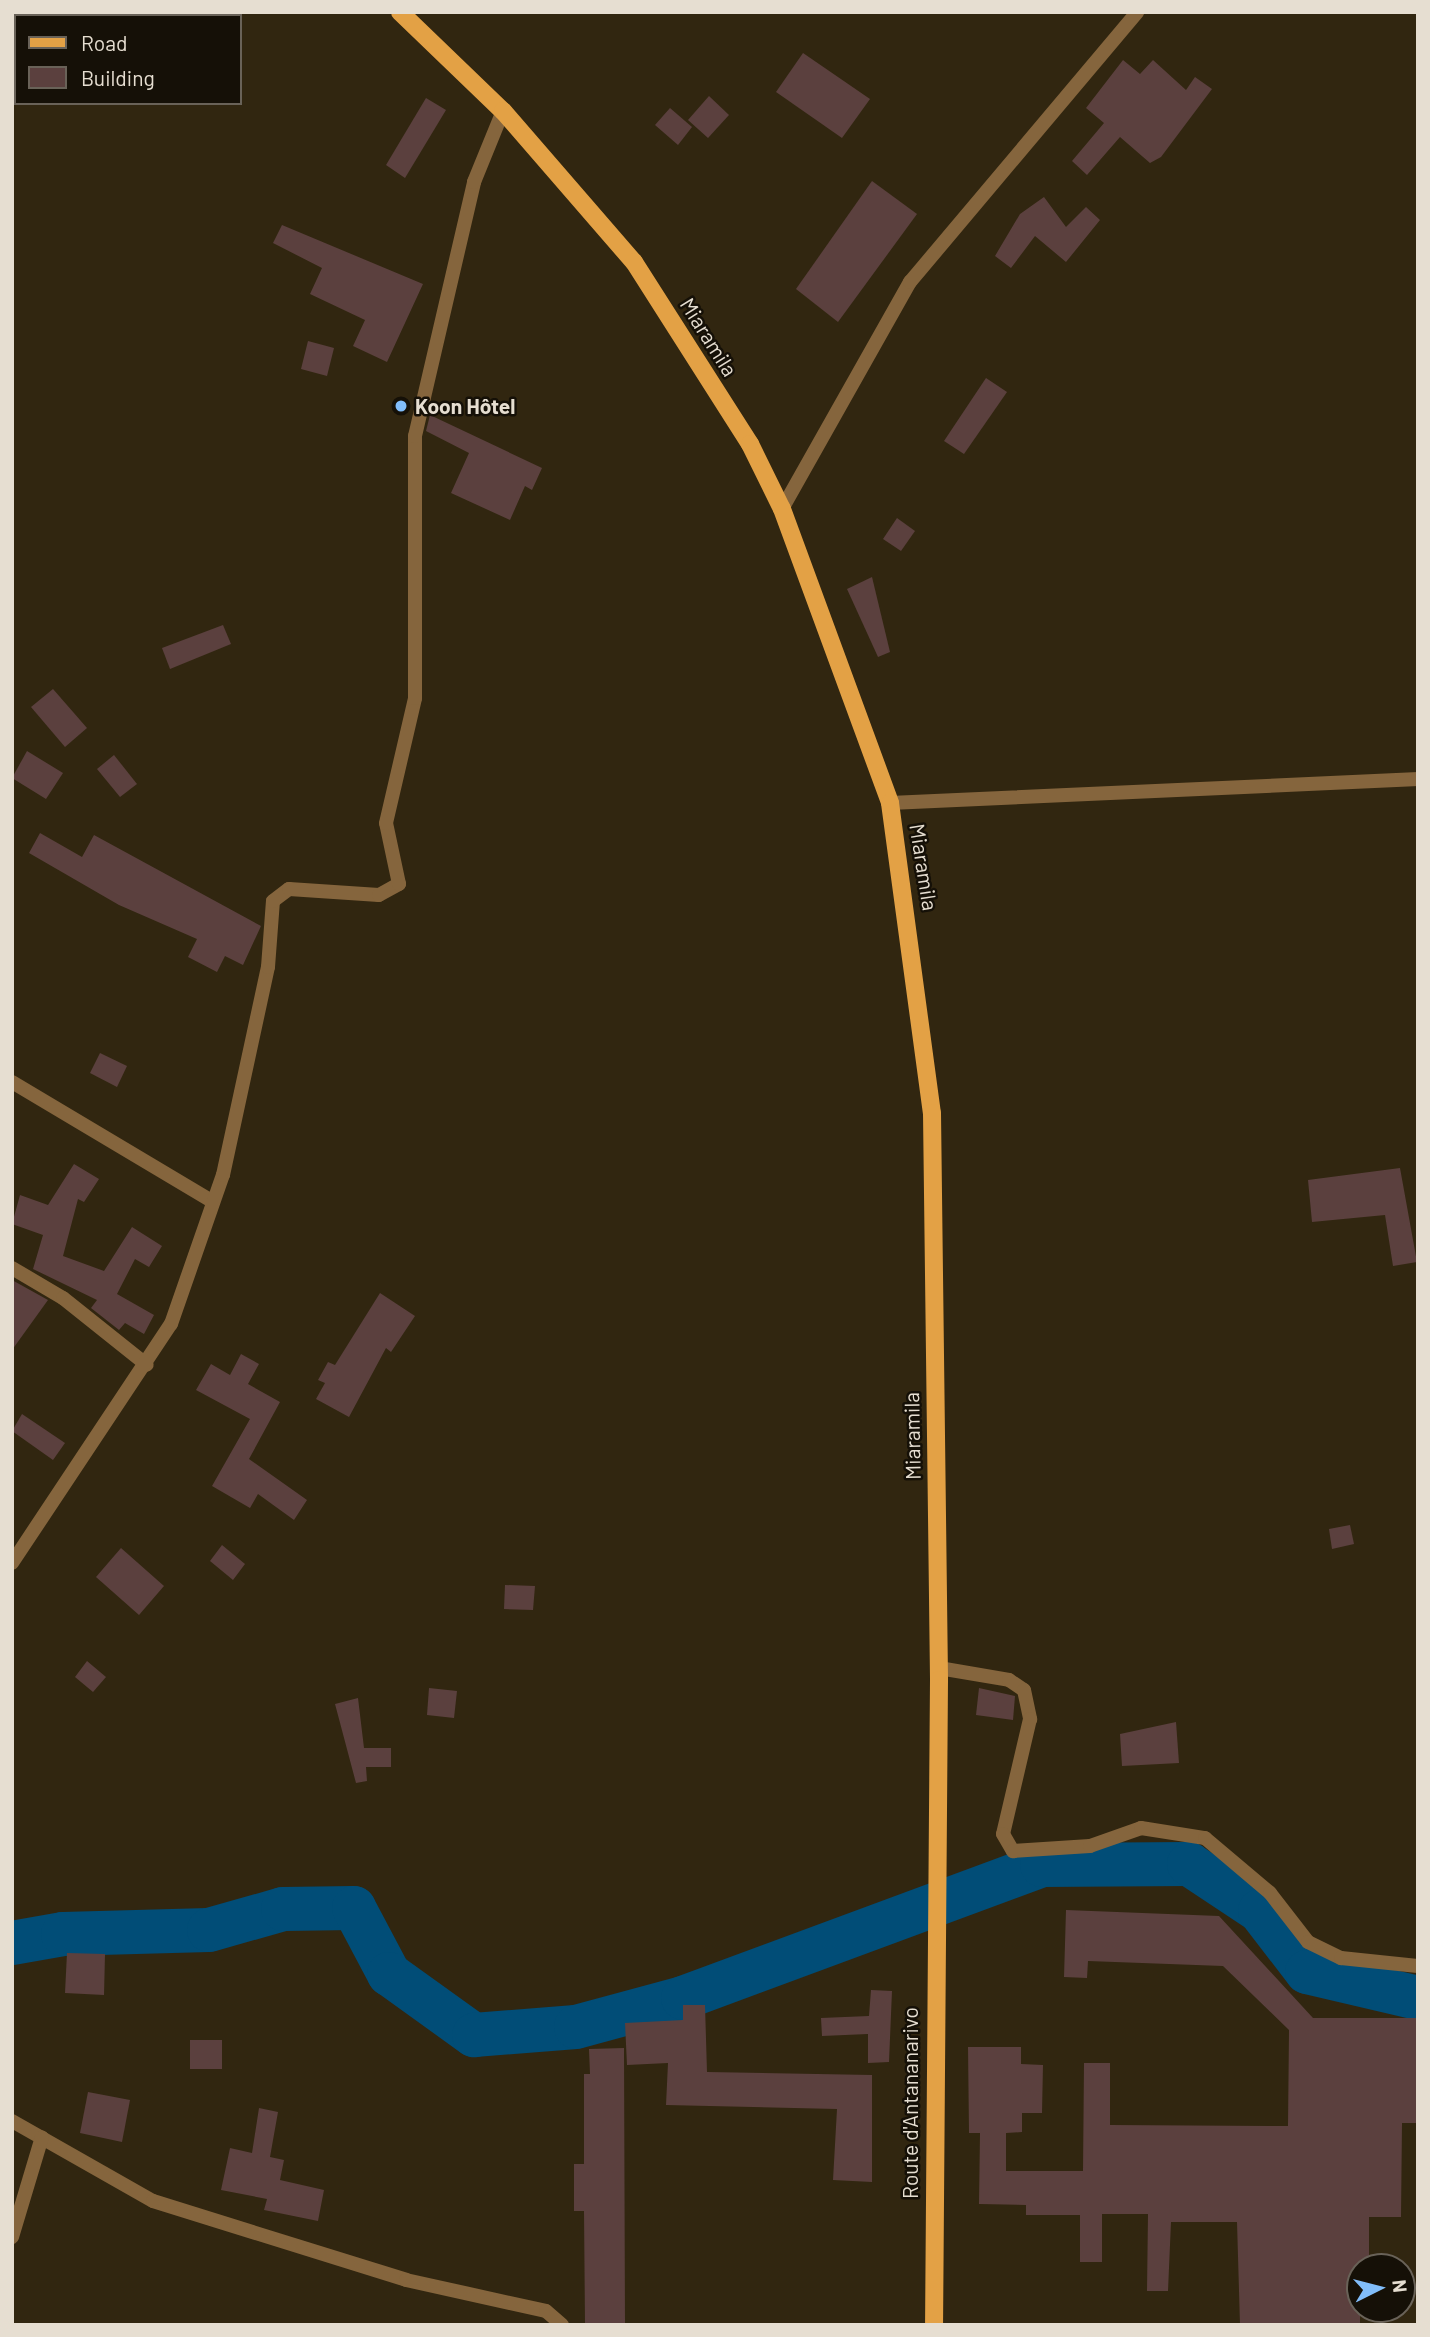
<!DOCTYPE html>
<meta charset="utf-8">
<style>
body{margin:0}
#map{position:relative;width:1430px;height:2337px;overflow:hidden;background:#312610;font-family:Barlow,sans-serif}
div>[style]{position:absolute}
.river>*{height:44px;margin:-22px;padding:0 22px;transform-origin:22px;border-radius:22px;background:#014d77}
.building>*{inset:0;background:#5b403e}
.street>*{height:14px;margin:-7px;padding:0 7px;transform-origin:7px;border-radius:7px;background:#85653d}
.primary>*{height:18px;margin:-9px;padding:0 9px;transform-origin:9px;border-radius:9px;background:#e3a145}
.dots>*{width:19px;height:19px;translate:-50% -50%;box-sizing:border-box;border:4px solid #151007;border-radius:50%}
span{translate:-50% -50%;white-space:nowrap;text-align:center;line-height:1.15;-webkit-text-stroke:5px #151007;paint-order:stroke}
.street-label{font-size:21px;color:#e6ded1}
.poi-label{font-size:21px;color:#e6ded1;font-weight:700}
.left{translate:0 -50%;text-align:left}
.frame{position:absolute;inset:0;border:14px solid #e6ded1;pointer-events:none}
.legend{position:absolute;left:14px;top:14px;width:228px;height:91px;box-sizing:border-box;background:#151007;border:2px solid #696258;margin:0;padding:9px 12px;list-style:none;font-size:21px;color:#e6ded1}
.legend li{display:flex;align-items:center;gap:14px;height:35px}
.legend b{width:35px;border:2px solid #696258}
.north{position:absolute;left:1346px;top:2253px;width:70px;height:70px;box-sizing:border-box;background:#151007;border:2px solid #696258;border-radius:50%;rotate:84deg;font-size:19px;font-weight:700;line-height:28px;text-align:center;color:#e6ded1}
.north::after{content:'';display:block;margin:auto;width:24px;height:32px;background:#81bdfa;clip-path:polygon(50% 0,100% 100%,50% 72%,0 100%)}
</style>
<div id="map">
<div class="river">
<i style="left:12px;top:1943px;width:52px;rotate:-10deg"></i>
<i style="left:63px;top:1934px;width:146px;rotate:-1.6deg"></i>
<i style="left:209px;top:1930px;width:77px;rotate:-15.8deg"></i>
<i style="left:283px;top:1909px;width:71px;rotate:-0.8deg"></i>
<i style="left:354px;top:1908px;width:75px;rotate:62.1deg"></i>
<i style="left:389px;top:1974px;width:105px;rotate:35.7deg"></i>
<i style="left:474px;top:2035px;width:102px;rotate:-4.5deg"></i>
<i style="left:576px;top:2027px;width:111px;rotate:-15.2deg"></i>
<i style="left:683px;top:1998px;width:383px;rotate:-20.3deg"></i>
<i style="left:1042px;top:1865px;width:147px;rotate:-0.4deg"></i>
<i style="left:1189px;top:1864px;width:85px;rotate:33.5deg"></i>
<i style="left:1260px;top:1911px;width:77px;rotate:52.4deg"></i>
<i style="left:1307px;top:1972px;width:114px;rotate:13.2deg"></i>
</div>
<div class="building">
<i style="clip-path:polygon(803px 53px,870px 99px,842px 138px,776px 92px)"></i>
<i style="clip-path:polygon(1123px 60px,1140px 74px,1153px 60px,1186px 90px,1195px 77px,1212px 89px,1161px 157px,1150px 163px,1120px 137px,1087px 175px,1072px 161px,1104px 123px,1086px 108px)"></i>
<i style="clip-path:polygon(709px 96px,729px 115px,708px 138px,688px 120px)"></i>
<i style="clip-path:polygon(426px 98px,446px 110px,405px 178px,386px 165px)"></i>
<i style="clip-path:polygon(670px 108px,692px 127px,678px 145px,655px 125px)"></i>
<i style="clip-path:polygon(872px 181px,917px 214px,838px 322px,796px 289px)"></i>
<i style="clip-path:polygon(1044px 197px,1066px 227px,1086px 207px,1100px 220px,1066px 262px,1035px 236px,1011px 268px,995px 256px,1020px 214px)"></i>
<i style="clip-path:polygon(282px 225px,423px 284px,387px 362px,353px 346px,365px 320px,310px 294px,322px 268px,273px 243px)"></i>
<i style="clip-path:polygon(308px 341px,334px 348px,327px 376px,301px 369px)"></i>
<i style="clip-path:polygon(986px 378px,1007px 392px,964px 454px,944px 441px)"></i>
<i style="clip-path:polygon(430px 415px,542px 468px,532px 490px,525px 486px,510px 520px,451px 493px,469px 453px,426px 431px)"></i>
<i style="clip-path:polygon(897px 518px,915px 531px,901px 551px,883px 539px)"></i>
<i style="clip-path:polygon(872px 577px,890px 652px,878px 657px,847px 589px)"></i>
<i style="clip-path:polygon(223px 625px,231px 644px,170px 669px,162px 648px)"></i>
<i style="clip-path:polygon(53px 689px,87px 728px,65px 747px,31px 707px)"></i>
<i style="clip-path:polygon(27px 751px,63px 773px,46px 799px,12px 778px)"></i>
<i style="clip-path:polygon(114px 755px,137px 784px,120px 797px,97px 769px)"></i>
<i style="clip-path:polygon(40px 833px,82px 857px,94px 835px,261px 926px,243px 965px,225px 956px,217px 972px,188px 957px,197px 939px,119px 905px,29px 853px)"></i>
<i style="clip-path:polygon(100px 1053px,127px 1066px,117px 1087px,90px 1073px)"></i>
<i style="clip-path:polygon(74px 1164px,99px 1179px,84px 1202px,78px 1199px,63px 1256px,104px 1271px,132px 1227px,162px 1246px,149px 1267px,135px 1259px,117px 1294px,154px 1315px,144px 1334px,125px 1323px,119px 1330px,91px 1308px,97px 1300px,33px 1269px,43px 1235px,12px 1224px,20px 1195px,48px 1205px)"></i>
<i style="clip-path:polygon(1400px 1168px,1417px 1262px,1393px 1266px,1385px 1215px,1312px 1222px,1308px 1180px)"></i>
<i style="clip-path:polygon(12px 1280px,48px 1300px,12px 1350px)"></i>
<i style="clip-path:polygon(380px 1293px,415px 1316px,391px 1352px,386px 1348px,349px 1417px,316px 1399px,325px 1383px,318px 1380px,328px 1362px,335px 1365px)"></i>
<i style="clip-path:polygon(241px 1354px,259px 1364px,248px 1384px,280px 1402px,249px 1459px,307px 1500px,294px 1520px,258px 1494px,250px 1508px,212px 1486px,250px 1419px,196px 1390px,211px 1364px,230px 1375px)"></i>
<i style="clip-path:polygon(22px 1414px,65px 1443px,53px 1460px,12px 1431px)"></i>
<i style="clip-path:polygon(1350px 1525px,1354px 1544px,1332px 1549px,1329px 1529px)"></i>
<i style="clip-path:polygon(222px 1545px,245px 1564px,233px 1580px,210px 1561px)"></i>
<i style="clip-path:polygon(121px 1548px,164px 1586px,139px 1615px,96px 1577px)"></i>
<i style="clip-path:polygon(505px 1585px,535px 1586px,533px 1610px,504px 1609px)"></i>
<i style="clip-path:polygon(87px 1661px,106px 1677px,93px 1692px,75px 1677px)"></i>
<i style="clip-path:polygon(429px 1688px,457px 1691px,454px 1718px,427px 1715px)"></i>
<i style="clip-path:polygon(979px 1688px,1015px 1696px,1013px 1720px,976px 1715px)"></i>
<i style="clip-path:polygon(358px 1698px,364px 1748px,391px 1748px,391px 1767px,366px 1767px,367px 1781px,356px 1783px,335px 1704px)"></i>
<i style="clip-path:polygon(1176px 1722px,1179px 1763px,1122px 1766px,1120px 1734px)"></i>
<i style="clip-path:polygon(1066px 1910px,1219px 1916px,1313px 2018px,1418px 2018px,1418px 2123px,1402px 2123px,1401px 2217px,1369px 2217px,1369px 2267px,1360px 2267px,1360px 2325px,1240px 2325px,1237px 2222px,1171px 2222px,1168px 2291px,1147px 2291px,1148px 2214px,1102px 2214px,1102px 2262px,1080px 2262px,1080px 2215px,1026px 2215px,1026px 2205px,979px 2204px,980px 2133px,969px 2133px,968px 2047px,1021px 2047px,1021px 2064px,1043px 2065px,1042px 2113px,1022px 2113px,1022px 2132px,1006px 2133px,1006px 2171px,1083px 2171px,1084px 2063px,1110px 2063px,1110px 2125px,1288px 2126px,1289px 2030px,1223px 1966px,1088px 1961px,1087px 1978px,1064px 1977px)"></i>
<i style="clip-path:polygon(67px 1953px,105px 1954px,104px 1995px,65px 1993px)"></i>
<i style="clip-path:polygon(871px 1990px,892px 1991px,889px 2062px,868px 2063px,868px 2034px,822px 2036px,821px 2018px,869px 2016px)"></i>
<i style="clip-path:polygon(683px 2005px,705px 2005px,707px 2072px,872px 2075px,872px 2182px,833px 2180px,837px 2109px,666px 2105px,668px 2063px,627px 2065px,625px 2023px,683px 2020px)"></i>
<i style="clip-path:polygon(190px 2040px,222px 2040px,222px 2069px,190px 2069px)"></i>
<i style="clip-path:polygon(624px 2048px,625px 2325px,585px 2325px,584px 2211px,574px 2211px,574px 2164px,584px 2164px,584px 2074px,590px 2074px,589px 2049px)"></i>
<i style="clip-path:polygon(88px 2092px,130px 2100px,122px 2142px,80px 2133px)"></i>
<i style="clip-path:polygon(259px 2108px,278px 2112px,270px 2157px,284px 2160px,280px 2180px,324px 2190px,318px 2221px,264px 2210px,267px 2199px,221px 2190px,230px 2148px,252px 2153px)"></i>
</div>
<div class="street">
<i style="left:782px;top:509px;width:261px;rotate:-60.6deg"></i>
<i style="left:910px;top:282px;width:353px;rotate:-49.9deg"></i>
<i style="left:890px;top:803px;width:529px;rotate:-2.6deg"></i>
<i style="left:12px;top:1082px;width:234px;rotate:30.8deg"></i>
<i style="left:12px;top:1268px;width:59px;rotate:30.5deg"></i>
<i style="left:63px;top:1298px;width:107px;rotate:38.6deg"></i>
<i style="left:12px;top:1563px;width:287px;rotate:-56.4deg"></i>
<i style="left:171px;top:1324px;width:158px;rotate:-70.8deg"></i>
<i style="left:223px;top:1175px;width:213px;rotate:-77.8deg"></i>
<i style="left:268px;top:967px;width:66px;rotate:-85.7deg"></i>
<i style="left:273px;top:901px;width:20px;rotate:-37deg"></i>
<i style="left:289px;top:889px;width:90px;rotate:3.8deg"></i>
<i style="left:379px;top:895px;width:23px;rotate:-29deg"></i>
<i style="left:399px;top:884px;width:62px;rotate:-102deg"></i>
<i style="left:386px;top:823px;width:128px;rotate:-76.9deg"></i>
<i style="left:415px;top:698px;width:262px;rotate:-90deg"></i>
<i style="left:415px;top:436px;width:261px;rotate:-76.9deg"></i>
<i style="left:474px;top:182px;width:77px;rotate:-67.8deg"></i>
<i style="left:939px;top:1668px;width:71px;rotate:9.7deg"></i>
<i style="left:1009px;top:1680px;width:18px;rotate:34deg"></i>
<i style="left:1024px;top:1690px;width:30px;rotate:78deg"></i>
<i style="left:1030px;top:1719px;width:118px;rotate:103.2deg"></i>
<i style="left:1003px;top:1834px;width:20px;rotate:60deg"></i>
<i style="left:1013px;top:1851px;width:77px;rotate:-3.7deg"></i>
<i style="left:1090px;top:1846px;width:54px;rotate:-19.4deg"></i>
<i style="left:1141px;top:1828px;width:65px;rotate:8.9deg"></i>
<i style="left:1205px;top:1838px;width:85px;rotate:40.2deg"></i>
<i style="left:1270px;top:1893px;width:62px;rotate:52.2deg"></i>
<i style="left:1308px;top:1942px;width:37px;rotate:26deg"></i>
<i style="left:1341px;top:1958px;width:77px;rotate:5.9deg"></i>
<i style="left:12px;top:2121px;width:162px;rotate:29.6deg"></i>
<i style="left:153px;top:2201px;width:265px;rotate:17.3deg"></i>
<i style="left:406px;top:2280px;width:143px;rotate:12.5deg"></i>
<i style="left:546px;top:2311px;width:21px;rotate:41deg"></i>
<i style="left:12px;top:2237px;width:104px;rotate:-73.3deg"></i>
</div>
<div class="primary">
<i style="left:400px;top:12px;width:143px;rotate:43.9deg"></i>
<i style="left:503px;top:111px;width:200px;rotate:49.1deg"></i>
<i style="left:634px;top:262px;width:216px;rotate:57.5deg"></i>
<i style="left:750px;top:444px;width:72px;rotate:63.8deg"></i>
<i style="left:782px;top:509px;width:313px;rotate:69.8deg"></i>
<i style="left:890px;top:803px;width:313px;rotate:82.3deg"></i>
<i style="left:932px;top:1113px;width:567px;rotate:89.29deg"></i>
<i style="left:939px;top:1680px;width:645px;rotate:90.44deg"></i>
</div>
<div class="dots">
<i style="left:401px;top:406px;background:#81bdfa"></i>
</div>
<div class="street-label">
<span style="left:709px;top:337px;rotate:58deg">Miaramila</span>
<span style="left:924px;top:867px;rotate:81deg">Miaramila</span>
<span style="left:912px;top:1436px;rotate:-91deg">Miaramila</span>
<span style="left:910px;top:2103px;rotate:-90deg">Route d'Antananarivo</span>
</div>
<div class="poi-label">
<span class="left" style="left:415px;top:406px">Koon Hôtel</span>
</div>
<div class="frame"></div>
<ul class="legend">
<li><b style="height:9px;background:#e3a145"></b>Road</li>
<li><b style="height:19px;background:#5b403e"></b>Building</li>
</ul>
<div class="north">N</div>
</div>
